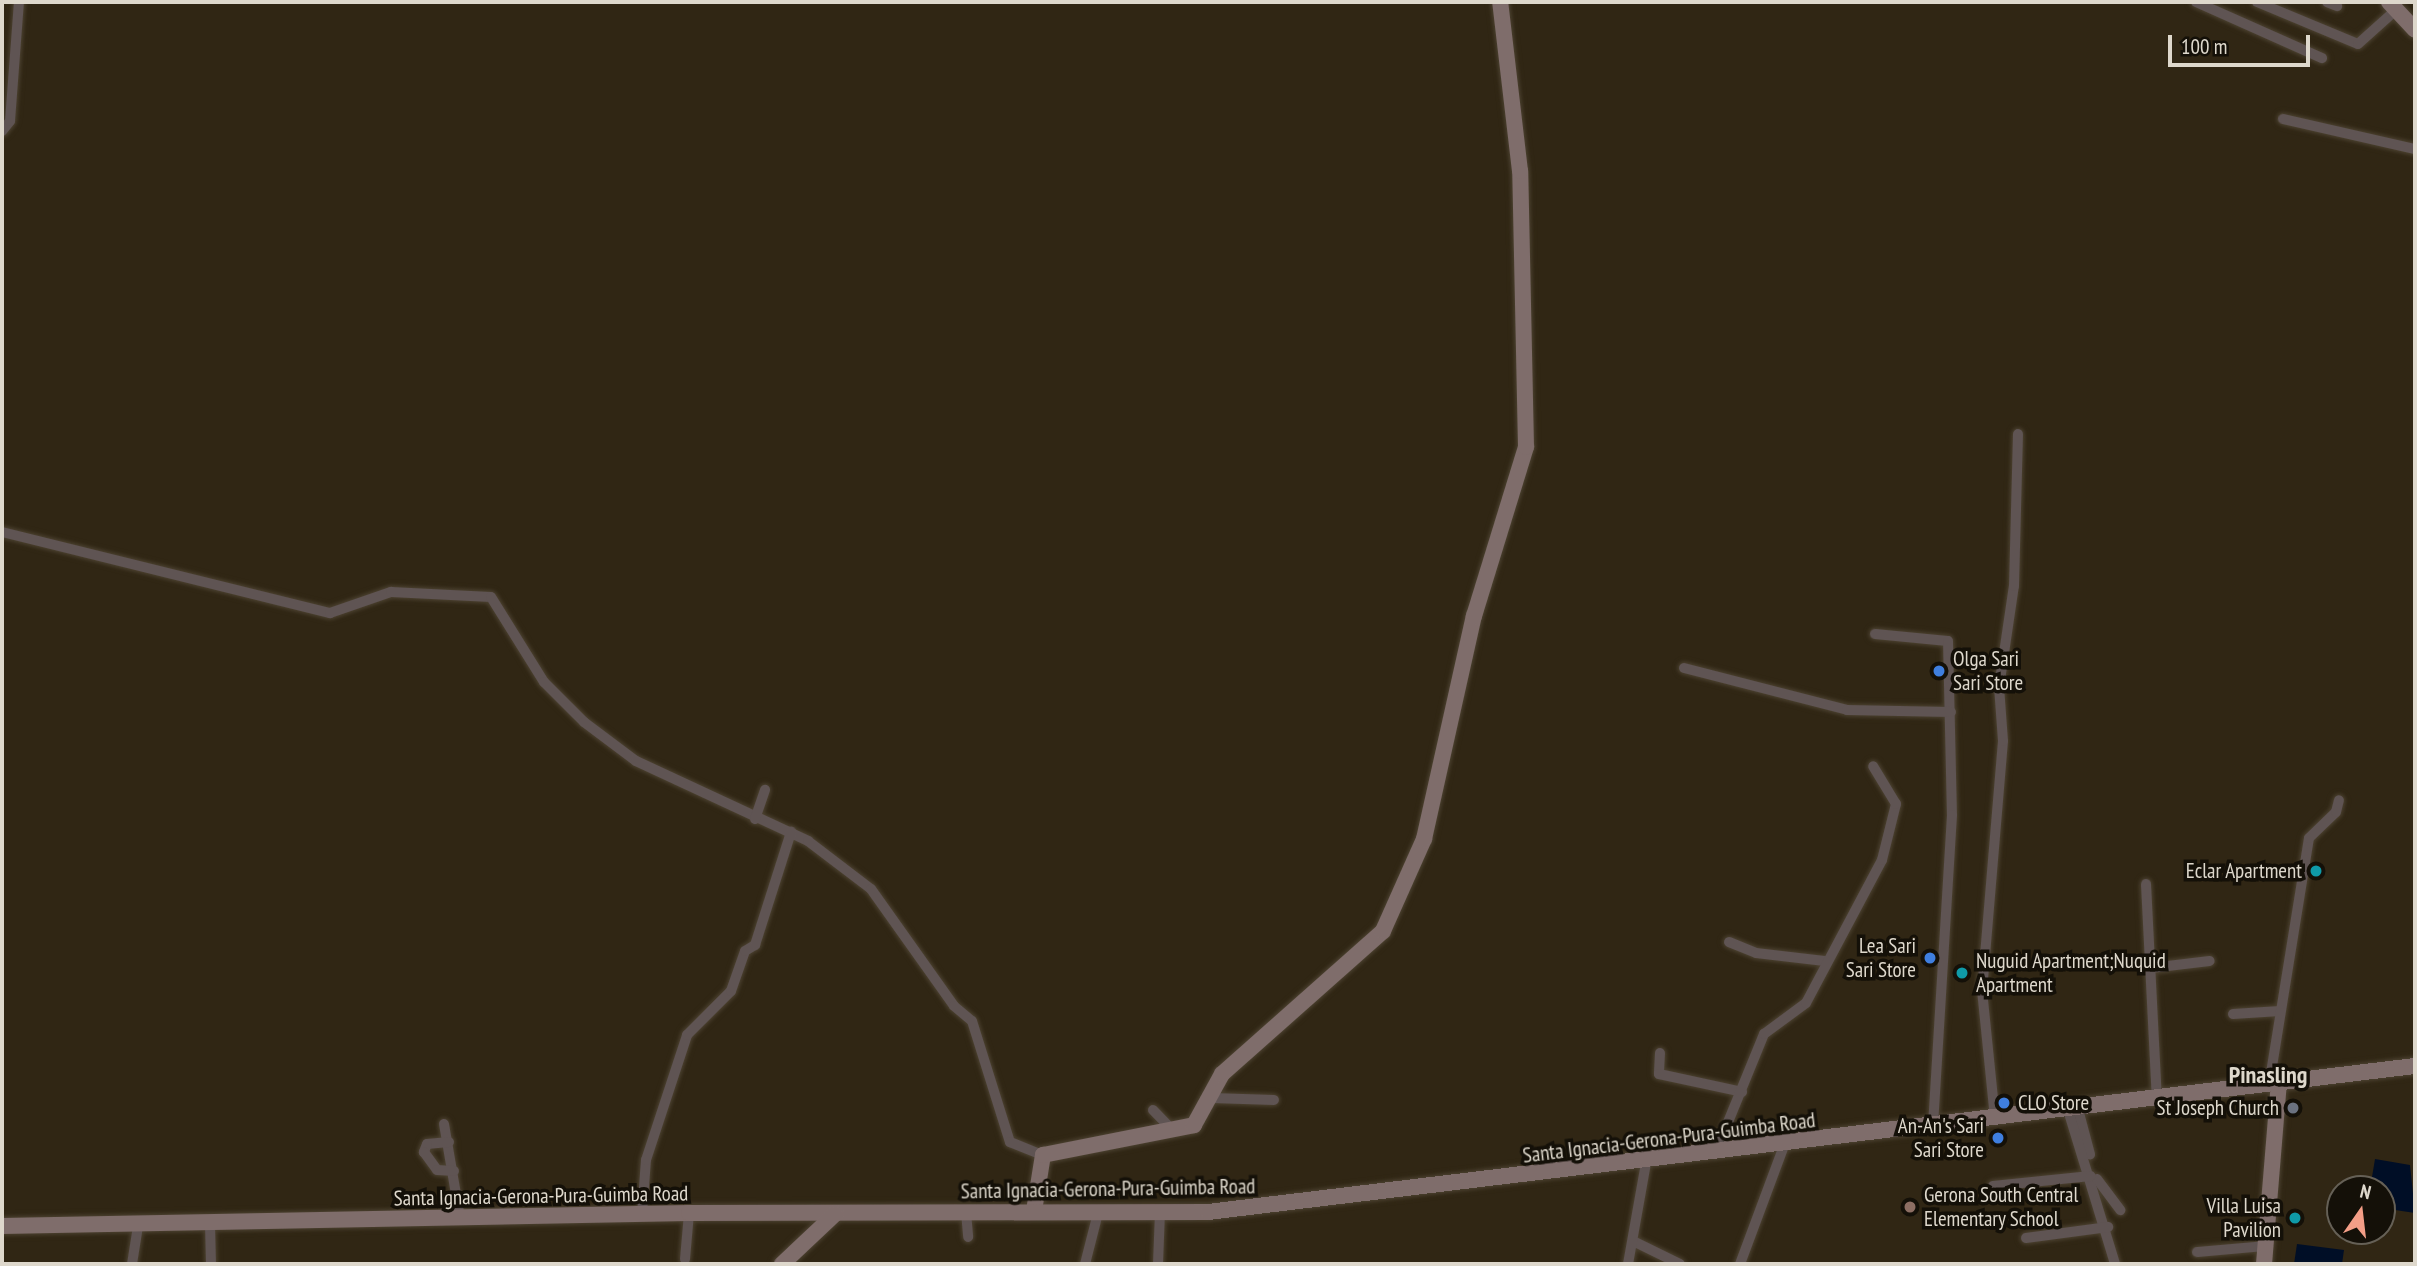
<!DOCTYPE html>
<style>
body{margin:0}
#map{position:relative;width:2417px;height:1266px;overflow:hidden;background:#302614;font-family:"PT Sans Narrow",sans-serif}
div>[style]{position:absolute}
.water>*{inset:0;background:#000e26}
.roads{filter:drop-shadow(0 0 2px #4c4231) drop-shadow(0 0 2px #4c4231)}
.street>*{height:10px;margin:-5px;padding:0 5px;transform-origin:5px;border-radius:5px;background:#5f5453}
.secondary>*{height:16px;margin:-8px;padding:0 8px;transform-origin:8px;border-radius:8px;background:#7f6d6b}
.dots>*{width:19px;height:19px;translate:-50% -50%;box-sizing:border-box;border:4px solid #141008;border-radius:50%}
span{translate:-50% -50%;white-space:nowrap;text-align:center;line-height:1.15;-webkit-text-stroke:7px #141008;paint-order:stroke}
.poi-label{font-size:21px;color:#ded8cc}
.left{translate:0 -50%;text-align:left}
.right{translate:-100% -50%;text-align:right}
.street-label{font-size:21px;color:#ded8cc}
.quarter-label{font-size:24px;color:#ded8cc;font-weight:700}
.frame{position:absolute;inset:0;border:4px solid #ded8cc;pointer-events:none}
.north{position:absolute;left:2326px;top:1175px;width:70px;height:70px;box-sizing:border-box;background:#141008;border:2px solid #656056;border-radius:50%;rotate:14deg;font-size:19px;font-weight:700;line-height:28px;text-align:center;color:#ded8cc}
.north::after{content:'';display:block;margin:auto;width:24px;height:32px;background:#f49e87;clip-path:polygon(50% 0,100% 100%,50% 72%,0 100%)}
.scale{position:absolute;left:2168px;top:35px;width:142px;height:32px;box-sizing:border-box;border:4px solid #ded8cc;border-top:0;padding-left:9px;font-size:21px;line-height:24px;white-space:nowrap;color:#ded8cc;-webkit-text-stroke:5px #141008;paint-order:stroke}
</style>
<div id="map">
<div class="water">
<i style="clip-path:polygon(2375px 1159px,2410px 1165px,2415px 1213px,2382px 1208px,2382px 1189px,2370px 1189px)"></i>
<i style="clip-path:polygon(2297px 1244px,2344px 1250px,2342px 1264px,2294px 1264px)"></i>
</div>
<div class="roads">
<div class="street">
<i style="left:2196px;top:2px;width:138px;rotate:24deg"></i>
<i style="left:2257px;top:2px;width:109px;rotate:22.6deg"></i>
<i style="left:2358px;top:44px;width:52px;rotate:-41.9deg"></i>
<i style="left:2327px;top:2px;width:11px;rotate:22deg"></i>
<i style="left:2283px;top:119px;width:135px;rotate:12.8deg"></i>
<i style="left:2px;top:131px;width:13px;rotate:-51deg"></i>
<i style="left:10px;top:121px;width:119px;rotate:-85.7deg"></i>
<i style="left:2px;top:532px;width:338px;rotate:13.9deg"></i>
<i style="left:330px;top:613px;width:65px;rotate:-19deg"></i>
<i style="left:391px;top:592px;width:100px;rotate:2.9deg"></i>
<i style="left:491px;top:597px;width:100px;rotate:58.1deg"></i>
<i style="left:544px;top:682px;width:57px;rotate:45deg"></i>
<i style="left:584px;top:722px;width:65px;rotate:36.9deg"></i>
<i style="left:636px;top:761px;width:190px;rotate:24.9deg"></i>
<i style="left:808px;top:841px;width:79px;rotate:37.3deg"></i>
<i style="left:871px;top:889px;width:143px;rotate:54.6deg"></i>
<i style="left:954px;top:1006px;width:23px;rotate:40deg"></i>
<i style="left:972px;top:1021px;width:127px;rotate:72.6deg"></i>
<i style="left:1010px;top:1142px;width:35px;rotate:22deg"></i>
<i style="left:1875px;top:634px;width:73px;rotate:5.5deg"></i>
<i style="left:1948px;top:641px;width:174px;rotate:88.7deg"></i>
<i style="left:1952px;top:815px;width:312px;rotate:93.5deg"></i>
<i style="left:1684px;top:668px;width:168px;rotate:14.4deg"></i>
<i style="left:1847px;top:710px;width:104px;rotate:1.1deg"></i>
<i style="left:755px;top:819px;width:31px;rotate:-71deg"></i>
<i style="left:2146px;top:884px;width:215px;rotate:87.1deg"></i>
<i style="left:1729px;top:942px;width:29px;rotate:22deg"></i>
<i style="left:1756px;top:953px;width:69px;rotate:6.6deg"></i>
<i style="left:2151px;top:968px;width:59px;rotate:-6.8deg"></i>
<i style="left:2233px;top:1014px;width:47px;rotate:-3.7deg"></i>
<i style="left:1660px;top:1053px;width:21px;rotate:93deg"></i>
<i style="left:1659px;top:1074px;width:85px;rotate:12.2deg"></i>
<i style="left:2269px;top:1085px;width:250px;rotate:-80.8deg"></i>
<i style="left:2309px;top:838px;width:37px;rotate:-44deg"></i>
<i style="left:2336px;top:812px;width:12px;rotate:-76deg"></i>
<i style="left:1212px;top:1098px;width:62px;rotate:1.8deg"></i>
<i style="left:2078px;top:1109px;width:47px;rotate:75.1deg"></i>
<i style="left:1153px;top:1110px;width:30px;rotate:46deg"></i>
<i style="left:2068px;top:1110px;width:161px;rotate:73deg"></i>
<i style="left:1995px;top:1118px;width:128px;rotate:-95.8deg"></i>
<i style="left:1982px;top:991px;width:251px;rotate:-85.2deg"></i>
<i style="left:2003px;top:741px;width:54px;rotate:-94.2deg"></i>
<i style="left:1999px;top:687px;width:102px;rotate:-81.6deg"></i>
<i style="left:2014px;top:586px;width:152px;rotate:-88.5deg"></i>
<i style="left:444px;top:1124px;width:95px;rotate:80.3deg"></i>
<i style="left:449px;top:1142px;width:22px;rotate:175deg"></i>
<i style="left:427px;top:1144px;width:9px;rotate:111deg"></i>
<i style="left:424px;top:1152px;width:22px;rotate:54deg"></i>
<i style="left:437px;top:1170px;width:17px;rotate:3deg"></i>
<i style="left:1715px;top:1154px;width:130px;rotate:-67.8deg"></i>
<i style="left:1764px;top:1034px;width:52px;rotate:-36.4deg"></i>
<i style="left:1806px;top:1003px;width:162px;rotate:-62deg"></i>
<i style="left:1882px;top:860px;width:58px;rotate:-76deg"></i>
<i style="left:1896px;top:804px;width:44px;rotate:-121.2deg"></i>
<i style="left:2097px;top:1179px;width:39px;rotate:53deg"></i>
<i style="left:1993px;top:1186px;width:98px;rotate:-5.9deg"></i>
<i style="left:966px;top:1212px;width:25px;rotate:85deg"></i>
<i style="left:642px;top:1214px;width:54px;rotate:-85.8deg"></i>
<i style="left:646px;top:1160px;width:132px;rotate:-71.8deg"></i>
<i style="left:687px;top:1035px;width:62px;rotate:-45deg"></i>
<i style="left:731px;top:991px;width:42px;rotate:-70.7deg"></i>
<i style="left:745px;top:951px;width:12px;rotate:-31deg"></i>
<i style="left:755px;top:945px;width:119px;rotate:-72.3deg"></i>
<i style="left:210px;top:1224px;width:40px;rotate:88.6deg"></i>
<i style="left:2026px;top:1238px;width:83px;rotate:-7.6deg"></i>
<i style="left:1635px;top:1242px;width:50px;rotate:26.1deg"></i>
<i style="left:2197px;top:1252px;width:68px;rotate:-5deg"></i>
<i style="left:685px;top:1259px;width:46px;rotate:-85deg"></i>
<i style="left:132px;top:1264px;width:38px;rotate:-81deg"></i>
<i style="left:1085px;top:1264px;width:53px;rotate:-75.7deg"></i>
<i style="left:1158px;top:1264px;width:51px;rotate:-87.8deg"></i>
<i style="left:1628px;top:1264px;width:103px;rotate:-79.9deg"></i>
<i style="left:1740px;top:1264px;width:126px;rotate:-69.6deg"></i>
</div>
<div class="secondary">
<i style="left:2389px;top:2px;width:38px;rotate:47deg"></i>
<i style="left:1034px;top:1211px;width:57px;rotate:-80.9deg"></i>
<i style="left:1043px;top:1155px;width:154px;rotate:-11.2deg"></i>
<i style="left:1194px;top:1125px;width:58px;rotate:-61.2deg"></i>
<i style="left:1222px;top:1074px;width:215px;rotate:-41.6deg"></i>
<i style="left:1383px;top:931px;width:101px;rotate:-66deg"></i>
<i style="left:1424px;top:839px;width:229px;rotate:-77.4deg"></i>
<i style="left:1474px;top:616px;width:177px;rotate:-72.9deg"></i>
<i style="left:1526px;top:447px;width:276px;rotate:-91.2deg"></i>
<i style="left:1520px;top:171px;width:170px;rotate:-96.7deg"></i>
<i style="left:2px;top:1226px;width:687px;rotate:-1.08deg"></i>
<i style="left:689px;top:1213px;width:519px;rotate:-0.11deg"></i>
<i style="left:1208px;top:1212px;width:1216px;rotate:-6.9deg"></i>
<i style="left:782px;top:1264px;width:73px;rotate:-43.3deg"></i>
<i style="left:2264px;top:1264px;width:182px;rotate:-85.3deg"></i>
</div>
</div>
<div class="dots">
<i style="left:1939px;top:671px;background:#3f7fe0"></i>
<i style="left:2316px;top:871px;background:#0f9aa8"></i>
<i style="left:1930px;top:958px;background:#3f7fe0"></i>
<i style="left:1962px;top:973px;background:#0f9aa8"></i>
<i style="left:2004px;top:1103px;background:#3f7fe0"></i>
<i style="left:2293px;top:1108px;background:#6b7280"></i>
<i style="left:1998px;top:1138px;background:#3f7fe0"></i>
<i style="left:1910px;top:1207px;background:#8d6e63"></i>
<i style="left:2295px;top:1218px;background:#0f9aa8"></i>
</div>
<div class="poi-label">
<span class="left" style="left:1953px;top:671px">Olga Sari<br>Sari Store</span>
<span class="right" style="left:2302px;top:871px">Eclar Apartment</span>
<span class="right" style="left:1916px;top:958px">Lea Sari<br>Sari Store</span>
<span class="left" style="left:1976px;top:973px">Nuguid Apartment;Nuquid<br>Apartment</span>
<span class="left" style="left:2018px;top:1103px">CLO Store</span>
<span class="right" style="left:2279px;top:1108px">St Joseph Church</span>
<span class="right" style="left:1984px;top:1138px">An-An's Sari<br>Sari Store</span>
<span class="left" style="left:1924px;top:1207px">Gerona South Central<br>Elementary School</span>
<span class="right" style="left:2281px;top:1218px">Villa Luisa<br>Pavilion</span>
</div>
<div class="street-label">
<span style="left:1669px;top:1138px;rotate:-7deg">Santa Ignacia-Gerona-Pura-Guimba Road</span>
<span style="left:1108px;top:1189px;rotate:-1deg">Santa Ignacia-Gerona-Pura-Guimba Road</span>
<span style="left:541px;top:1196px;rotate:-1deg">Santa Ignacia-Gerona-Pura-Guimba Road</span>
</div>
<div class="quarter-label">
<span style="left:2268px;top:1075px">Pinasling</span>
</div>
<div class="frame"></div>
<div class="north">N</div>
<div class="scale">100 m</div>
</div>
